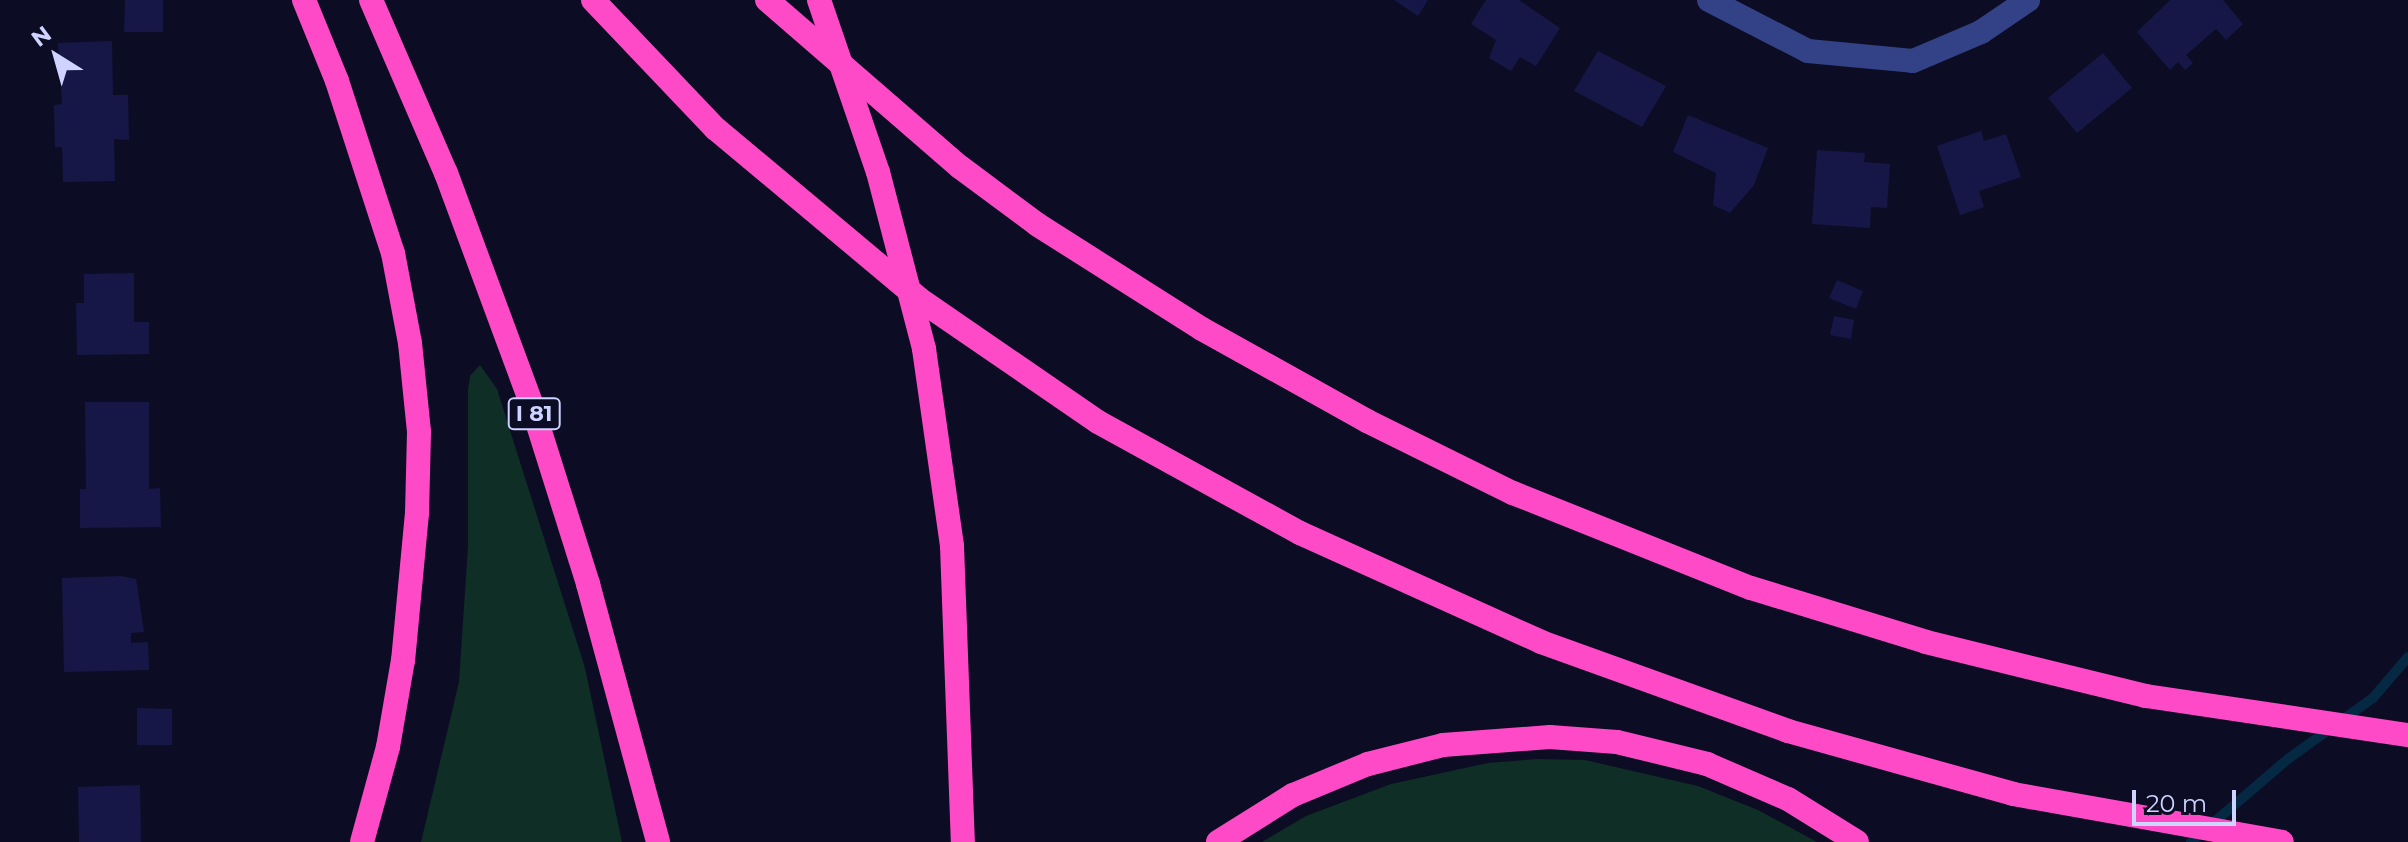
<!DOCTYPE html>
<style>
body{margin:0}
#map{position:relative;width:2408px;height:842px;overflow:hidden;background:#0c0d24;font-family:Montserrat,sans-serif}
div>[style]{position:absolute}
.green>*{inset:0;background:#0e2e26}
.stream>*{height:10px;margin:-5px;padding:0 5px;transform-origin:5px;border-radius:5px;background:#052943}
.building>*{inset:0;background:#161746}
.minor>*{height:24px;margin:-12px;padding:0 12px;transform-origin:12px;border-radius:12px;background:#334287}
.highway>*{height:24px;margin:-12px;padding:0 12px;transform-origin:12px;border-radius:12px;background:#ff4ac7}
.highway-bridge>*{height:24px;margin:-12px;padding:0 12px;transform-origin:12px;border-radius:12px;background:#ff4ac7}
span{translate:-50% -50%;white-space:nowrap;text-align:center;line-height:1.15;-webkit-text-stroke:8px #0c0d24;paint-order:stroke}
.shield-label span{padding:2px 6px;background:#0c0d24;border:2px solid;border-radius:6px;-webkit-text-stroke-width:0}
.shield-label{font-size:22px;color:#cfd3ff;font-weight:700}
.north{position:absolute;left:16px;top:16px;width:80px;height:80px;-webkit-text-stroke:6px #0c0d24;paint-order:stroke;rotate:323deg;font-size:22px;font-weight:700;line-height:32px;text-align:center;color:#cfd3ff}
.north::after{content:'';display:block;margin:auto;width:28px;height:36px;background:#cfd3ff;clip-path:polygon(50% 0,100% 100%,50% 72%,0 100%)}
.scale{position:absolute;left:2132px;top:790px;width:104px;height:36px;box-sizing:border-box;border:4px solid #cfd3ff;border-top:0;padding-left:10px;font-size:24px;line-height:28px;white-space:nowrap;color:#cfd3ff;-webkit-text-stroke:6px #0c0d24;paint-order:stroke}
</style>
<div id="map">
<div class="green">
<i style="clip-path:polygon(480px 365px,497px 389px,585px 668px,622px 842px,421px 842px,459px 682px,468px 546px,468px 390px,470px 376px)"></i>
<i style="clip-path:polygon(1537px 759px,1585px 760px,1698px 786px,1758px 810px,1817px 842px,1262px 842px,1306px 816px,1391px 784px,1488px 763px)"></i>
</div>
<div class="stream">
<i style="left:2191px;top:842px;width:128px;rotate:-40.6deg"></i>
<i style="left:2288px;top:759px;width:105px;rotate:-35.7deg"></i>
<i style="left:2373px;top:698px;width:54px;rotate:-49.5deg"></i>
</div>
<div class="building">
<i style="clip-path:polygon(125px 0,163px 0,163px 32px,124px 32px)"></i>
<i style="clip-path:polygon(1394px 0,1428px 0,1418px 16px)"></i>
<i style="clip-path:polygon(1486px 0,1519px 0,1560px 28px,1536px 66px,1520px 57px,1511px 71px,1489px 58px,1496px 40px,1471px 24px)"></i>
<i style="clip-path:polygon(2170px 0,2223px 0,2243px 24px,2226px 40px,2216px 29px,2186px 55px,2193px 63px,2185px 70px,2178px 62px,2170px 70px,2137px 32px)"></i>
<i style="clip-path:polygon(112px 41px,113px 95px,128px 95px,129px 140px,114px 139px,115px 181px,63px 182px,62px 147px,55px 147px,54px 105px,62px 104px,58px 43px)"></i>
<i style="clip-path:polygon(1598px 51px,1666px 86px,1642px 127px,1574px 91px)"></i>
<i style="clip-path:polygon(2103px 53px,2132px 88px,2077px 133px,2048px 98px)"></i>
<i style="clip-path:polygon(1688px 115px,1768px 148px,1754px 185px,1730px 213px,1713px 205px,1716px 173px,1673px 152px)"></i>
<i style="clip-path:polygon(1981px 131px,1984px 141px,2006px 134px,2021px 177px,1979px 191px,1984px 207px,1960px 215px,1937px 146px)"></i>
<i style="clip-path:polygon(1817px 150px,1865px 153px,1864px 162px,1890px 164px,1887px 208px,1871px 207px,1870px 228px,1812px 224px)"></i>
<i style="clip-path:polygon(134px 273px,134px 322px,149px 322px,149px 354px,77px 355px,76px 303px,84px 303px,84px 274px)"></i>
<i style="clip-path:polygon(1837px 280px,1863px 291px,1856px 309px,1829px 298px)"></i>
<i style="clip-path:polygon(1834px 316px,1854px 320px,1851px 339px,1830px 335px)"></i>
<i style="clip-path:polygon(85px 402px,149px 402px,149px 489px,160px 488px,161px 527px,80px 528px,80px 489px,86px 489px)"></i>
<i style="clip-path:polygon(121px 576px,136px 579px,144px 632px,131px 633px,131px 643px,148px 642px,149px 670px,64px 672px,62px 578px)"></i>
<i style="clip-path:polygon(137px 708px,172px 709px,172px 745px,137px 745px)"></i>
<i style="clip-path:polygon(140px 785px,141px 842px,79px 842px,78px 787px)"></i>
</div>
<div class="minor">
<i style="left:1709px;top:0;width:111px;rotate:27.3deg"></i>
<i style="left:1808px;top:51px;width:105px;rotate:5.4deg"></i>
<i style="left:1913px;top:61px;width:74px;rotate:-23.1deg"></i>
<i style="left:1981px;top:32px;width:57px;rotate:-34.2deg"></i>
</div>
<div class="highway">
<i style="left:304px;top:0;width:87px;rotate:67.8deg"></i>
<i style="left:337px;top:81px;width:181px;rotate:72deg"></i>
<i style="left:393px;top:253px;width:92px;rotate:79.3deg"></i>
<i style="left:410px;top:343px;width:89px;rotate:84.2deg"></i>
<i style="left:419px;top:432px;width:81px;rotate:91.4deg"></i>
<i style="left:417px;top:513px;width:148px;rotate:95.4deg"></i>
<i style="left:403px;top:660px;width:88px;rotate:99.8deg"></i>
<i style="left:388px;top:747px;width:98px;rotate:105.3deg"></i>
<i style="left:371px;top:0;width:189px;rotate:66.6deg"></i>
<i style="left:446px;top:173px;width:248px;rotate:69.7deg"></i>
<i style="left:532px;top:406px;width:187px;rotate:72.5deg"></i>
<i style="left:588px;top:584px;width:267px;rotate:74.8deg"></i>
<i style="left:593px;top:0;width:178px;rotate:46.4deg"></i>
<i style="left:716px;top:129px;width:265px;rotate:39.9deg"></i>
<i style="left:919px;top:299px;width:217px;rotate:34.5deg"></i>
<i style="left:1098px;top:422px;width:230px;rotate:28.8deg"></i>
<i style="left:1300px;top:533px;width:265px;rotate:24.3deg"></i>
<i style="left:1541px;top:642px;width:263px;rotate:19.8deg"></i>
<i style="left:1788px;top:731px;width:234px;rotate:15.6deg"></i>
<i style="left:2013px;top:794px;width:273px;rotate:10.1deg"></i>
<i style="left:767px;top:0;width:255px;rotate:40.9deg"></i>
<i style="left:960px;top:167px;width:97px;rotate:36.6deg"></i>
<i style="left:1038px;top:225px;width:194px;rotate:32.4deg"></i>
<i style="left:1202px;top:329px;width:189px;rotate:29.1deg"></i>
<i style="left:1367px;top:421px;width:163px;rotate:26.3deg"></i>
<i style="left:1513px;top:493px;width:256px;rotate:21.8deg"></i>
<i style="left:1751px;top:588px;width:183px;rotate:17.1deg"></i>
<i style="left:1926px;top:642px;width:227px;rotate:13.8deg"></i>
<i style="left:2146px;top:696px;width:265px;rotate:8.5deg"></i>
<i style="left:924px;top:349px;width:199px;rotate:81.9deg"></i>
<i style="left:952px;top:546px;width:296px;rotate:87.9deg"></i>
<i style="left:1218px;top:842px;width:89px;rotate:-32.1deg"></i>
<i style="left:1293px;top:795px;width:81px;rotate:-22.5deg"></i>
<i style="left:1368px;top:764px;width:77px;rotate:-14.2deg"></i>
<i style="left:1443px;top:745px;width:107px;rotate:-4.3deg"></i>
<i style="left:1550px;top:737px;width:67px;rotate:4.3deg"></i>
<i style="left:1617px;top:742px;width:93px;rotate:13.7deg"></i>
<i style="left:1707px;top:764px;width:88px;rotate:23.4deg"></i>
<i style="left:1788px;top:799px;width:81px;rotate:31.9deg"></i>
</div>
<div class="highway-bridge">
<i style="left:819px;top:0;width:182px;rotate:71.1deg"></i>
<i style="left:878px;top:172px;width:183px;rotate:75.4deg"></i>
</div>
<div class="shield-label">
<span style="left:534px;top:414px">I 81</span>
</div>
<div class="north">N</div>
<div class="scale">20 m</div>
</div>
